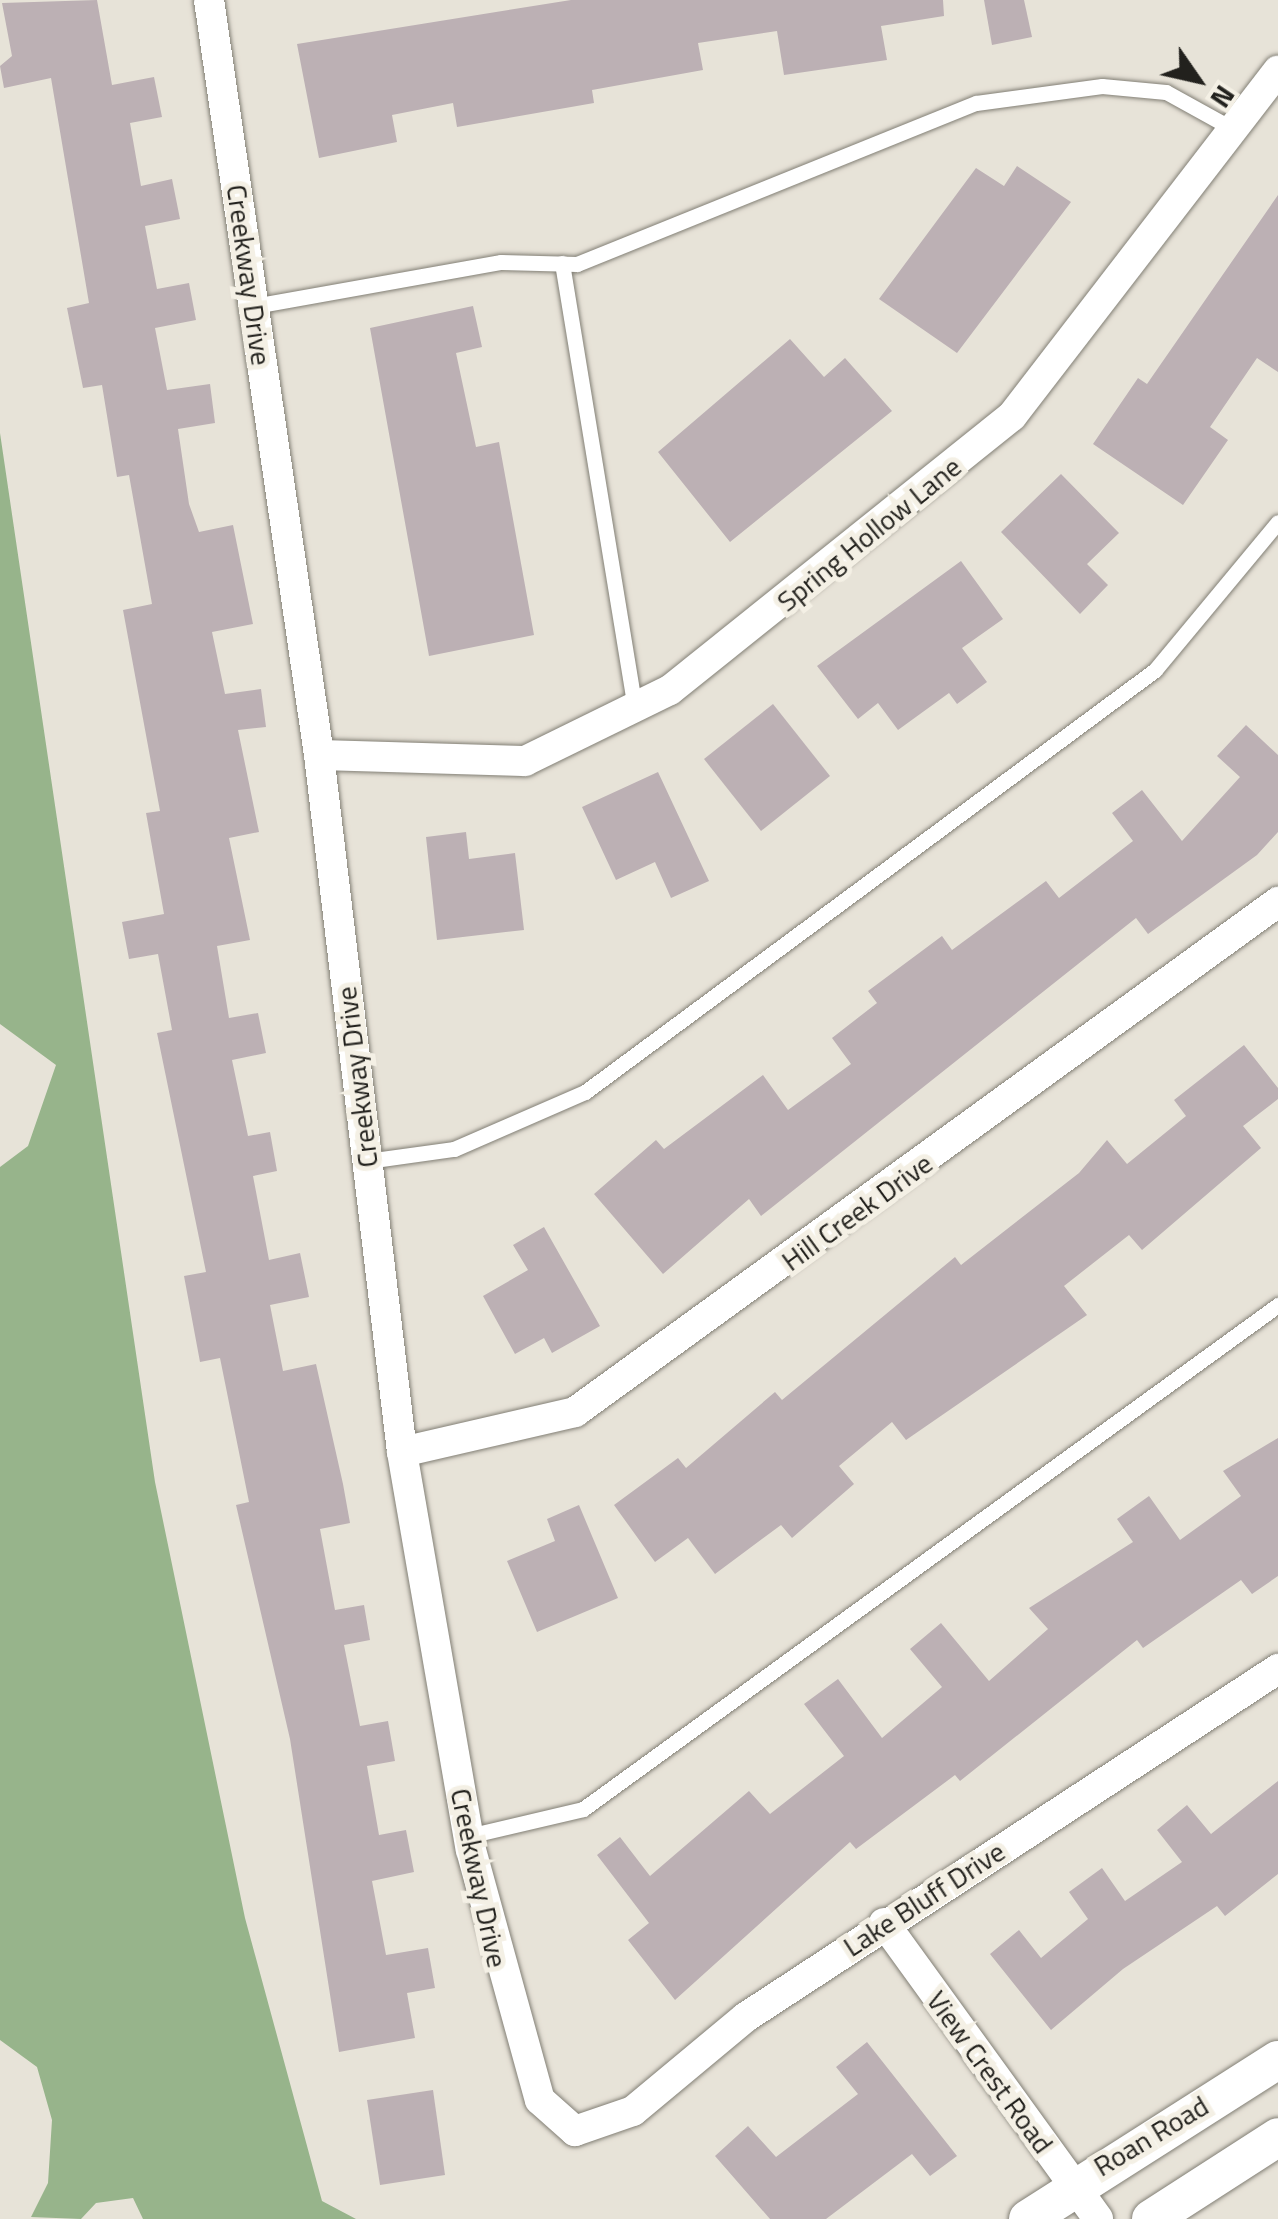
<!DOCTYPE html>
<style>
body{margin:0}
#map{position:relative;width:1278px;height:2219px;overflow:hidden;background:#e7e3d8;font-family:"Titillium Web",sans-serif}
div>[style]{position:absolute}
.forest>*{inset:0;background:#97b48b}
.building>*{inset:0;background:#bcb0b4}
.roads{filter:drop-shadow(0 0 2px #827f75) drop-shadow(0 0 2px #827f75)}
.service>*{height:15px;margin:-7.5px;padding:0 7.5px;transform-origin:7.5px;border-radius:7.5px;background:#fff}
.minor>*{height:30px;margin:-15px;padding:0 15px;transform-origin:15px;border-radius:15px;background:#fff}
.tertiary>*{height:38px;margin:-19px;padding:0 19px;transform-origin:19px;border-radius:19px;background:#fff}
span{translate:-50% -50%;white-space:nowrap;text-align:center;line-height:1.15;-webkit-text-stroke:10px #f4f0e5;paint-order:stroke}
.street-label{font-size:28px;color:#22211d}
.north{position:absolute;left:1148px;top:30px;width:100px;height:100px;-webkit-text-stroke:8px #f4f0e5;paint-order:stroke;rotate:124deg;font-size:28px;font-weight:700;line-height:40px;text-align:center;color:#22211d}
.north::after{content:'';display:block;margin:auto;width:35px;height:45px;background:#22211d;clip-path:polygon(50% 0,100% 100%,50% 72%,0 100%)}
</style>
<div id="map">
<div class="forest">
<i style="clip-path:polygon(0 433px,155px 1482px,245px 1918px,322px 2201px,356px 2219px,143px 2219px,133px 2198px,96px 2203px,81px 2219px,31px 2217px,48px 2183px,52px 2120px,37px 2067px,0 2040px,0 1167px,28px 1146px,56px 1065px,0 1024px)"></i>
</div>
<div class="building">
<i style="clip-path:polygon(97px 0,112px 85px,154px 77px,162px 117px,130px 123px,141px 186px,172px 179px,180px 219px,145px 226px,157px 289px,189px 283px,196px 320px,155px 328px,167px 390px,210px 384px,215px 423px,178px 429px,189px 504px,199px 532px,233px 525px,253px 624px,212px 632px,225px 694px,261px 689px,266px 727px,238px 730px,259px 832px,229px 838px,250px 940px,217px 946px,229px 1018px,258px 1013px,266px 1053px,232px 1060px,248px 1136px,270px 1132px,277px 1171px,253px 1176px,269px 1260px,300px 1253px,309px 1297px,270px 1305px,283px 1371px,316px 1364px,343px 1484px,350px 1523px,320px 1529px,335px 1610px,364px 1605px,370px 1640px,344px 1645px,360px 1726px,388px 1721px,395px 1761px,367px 1766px,379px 1835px,406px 1830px,414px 1872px,372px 1881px,386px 1955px,428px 1948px,435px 1988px,407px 1993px,415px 2038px,339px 2052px,290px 1739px,236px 1505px,249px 1502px,220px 1358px,200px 1362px,184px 1276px,206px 1272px,157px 1033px,172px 1030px,158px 954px,129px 959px,122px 922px,164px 914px,146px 813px,160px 811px,123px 610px,152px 604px,129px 475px,117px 477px,102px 385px,83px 388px,67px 308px,89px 303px,51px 78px,4px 88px,0 66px,12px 56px,2px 3px)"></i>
<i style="clip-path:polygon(571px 0,943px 0,944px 16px,881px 26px,887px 60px,784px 75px,777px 31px,698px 43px,703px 70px,592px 90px,594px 103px,457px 127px,453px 103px,392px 115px,397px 142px,319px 158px,297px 44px)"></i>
<i style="clip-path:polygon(984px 0,1024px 0,1032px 37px,992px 45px)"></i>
<i style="clip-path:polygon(1017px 166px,1071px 202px,957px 353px,879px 299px,976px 168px,1004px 186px)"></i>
<i style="clip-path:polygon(1278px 195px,1278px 372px,1257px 358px,1210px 427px,1228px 440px,1183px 505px,1093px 444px,1138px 378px,1147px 384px)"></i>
<i style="clip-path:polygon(473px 306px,482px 347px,456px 353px,476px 447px,499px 442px,534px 635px,429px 656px,370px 328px)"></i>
<i style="clip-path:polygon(790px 339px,824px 377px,845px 358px,892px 411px,730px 542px,658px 452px)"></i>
<i style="clip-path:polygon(1061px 474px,1119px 533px,1087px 564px,1108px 585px,1080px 614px,1001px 532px)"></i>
<i style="clip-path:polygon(961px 561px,1003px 619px,962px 648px,987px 682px,957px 704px,949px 693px,898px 730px,878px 703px,858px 719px,817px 666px)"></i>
<i style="clip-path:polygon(773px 704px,830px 776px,761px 831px,704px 759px)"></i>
<i style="clip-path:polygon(1246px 725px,1278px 755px,1278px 832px,1257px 855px,1148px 934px,1136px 918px,761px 1216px,749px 1199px,663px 1274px,594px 1194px,656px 1140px,664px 1149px,763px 1075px,788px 1110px,851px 1064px,832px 1038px,877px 1003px,868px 991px,942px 936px,952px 950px,1046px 881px,1059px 898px,1133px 841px,1112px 813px,1142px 790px,1182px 841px,1240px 777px,1217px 756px)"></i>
<i style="clip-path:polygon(658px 772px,709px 881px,671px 898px,655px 862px,616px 880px,582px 807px)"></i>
<i style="clip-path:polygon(466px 832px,469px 859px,515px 853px,524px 930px,437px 940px,426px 837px)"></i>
<i style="clip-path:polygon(1244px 1045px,1278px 1088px,1278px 1099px,1243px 1126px,1261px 1148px,1142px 1250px,1129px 1235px,1064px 1286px,1087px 1315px,906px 1440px,892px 1422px,839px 1466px,854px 1484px,792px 1538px,781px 1525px,715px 1574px,688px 1538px,655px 1562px,614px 1505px,678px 1458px,686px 1468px,775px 1392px,782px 1400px,955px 1257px,961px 1265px,1079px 1173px,1107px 1140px,1127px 1164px,1186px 1116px,1174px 1100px)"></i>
<i style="clip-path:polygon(544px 1227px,600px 1326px,552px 1353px,544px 1338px,515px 1354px,483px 1296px,528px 1270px,513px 1245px)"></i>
<i style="clip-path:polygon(1278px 1438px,1278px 1576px,1252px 1594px,1241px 1580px,1143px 1648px,1137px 1640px,960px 1781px,955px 1775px,856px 1849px,850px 1842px,675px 2000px,628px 1940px,649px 1923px,597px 1855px,620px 1837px,650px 1876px,749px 1791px,770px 1814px,844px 1756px,804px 1704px,838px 1679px,882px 1738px,942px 1687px,910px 1649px,941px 1623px,989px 1681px,1048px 1629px,1029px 1608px,1133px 1542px,1117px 1519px,1149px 1496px,1180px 1540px,1241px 1496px,1223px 1471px)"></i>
<i style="clip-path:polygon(579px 1505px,618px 1598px,537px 1632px,507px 1561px,555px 1541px,547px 1519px)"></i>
<i style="clip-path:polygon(1278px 1781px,1278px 1874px,1225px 1916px,1217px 1906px,1123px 1969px,1051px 2030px,990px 1954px,1019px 1930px,1041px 1958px,1088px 1919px,1069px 1892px,1102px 1868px,1125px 1901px,1182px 1862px,1157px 1830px,1187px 1805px,1211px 1834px)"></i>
<i style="clip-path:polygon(867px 2042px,957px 2156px,930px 2176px,912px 2154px,826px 2219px,770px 2219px,715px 2156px,748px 2126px,776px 2157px,858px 2094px,836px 2067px)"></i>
<i style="clip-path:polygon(433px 2090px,445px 2175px,380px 2185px,367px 2100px)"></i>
</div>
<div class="roads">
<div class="service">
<i style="left:562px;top:263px;width:450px;rotate:80.7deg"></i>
<i style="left:254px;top:306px;width:251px;rotate:-10.1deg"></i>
<i style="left:501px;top:262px;width:76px;rotate:1.5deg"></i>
<i style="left:577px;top:264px;width:430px;rotate:-22deg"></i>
<i style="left:976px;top:103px;width:127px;rotate:-7.7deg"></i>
<i style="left:1102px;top:86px;width:64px;rotate:5.4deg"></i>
<i style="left:1166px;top:92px;width:77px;rotate:28.9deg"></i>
<i style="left:367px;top:1161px;width:88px;rotate:-7.9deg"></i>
<i style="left:454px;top:1149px;width:143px;rotate:-23.5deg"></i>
<i style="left:585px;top:1092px;width:709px;rotate:-36.51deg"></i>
<i style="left:1155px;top:670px;width:192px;rotate:-50.3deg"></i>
<i style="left:468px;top:1836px;width:118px;rotate:-13.2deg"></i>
<i style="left:583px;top:1809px;width:859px;rotate:-35.95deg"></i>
</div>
<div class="minor">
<i style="left:209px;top:0;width:763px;rotate:81.71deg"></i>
<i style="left:319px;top:755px;width:702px;rotate:83.21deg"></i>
<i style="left:402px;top:1452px;width:404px;rotate:80.2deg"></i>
<i style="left:471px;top:1850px;width:259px;rotate:74.6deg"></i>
<i style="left:540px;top:2100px;width:47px;rotate:41.5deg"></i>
<i style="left:575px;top:2131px;width:61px;rotate:-19deg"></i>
<i style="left:633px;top:2111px;width:147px;rotate:-39.8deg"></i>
<i style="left:746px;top:2017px;width:636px;rotate:-33.19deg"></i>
<i style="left:319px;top:755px;width:206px;rotate:1.7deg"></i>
<i style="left:525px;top:761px;width:161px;rotate:-26.1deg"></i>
<i style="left:670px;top:690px;width:438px;rotate:-38.7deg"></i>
<i style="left:1012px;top:416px;width:436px;rotate:-52.4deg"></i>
<i style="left:402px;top:1452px;width:178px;rotate:-13deg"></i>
<i style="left:575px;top:1412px;width:869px;rotate:-35.96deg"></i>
<i style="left:884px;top:1923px;width:365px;rotate:54.1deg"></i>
</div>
<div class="tertiary">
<i style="left:1028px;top:2219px;width:296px;rotate:-32.5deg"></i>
<i style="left:1151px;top:2219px;width:151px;rotate:-32.8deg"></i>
</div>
</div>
<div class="street-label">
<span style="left:249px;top:275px;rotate:82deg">Creekway Drive</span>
<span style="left:869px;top:534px;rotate:-39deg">Spring Hollow Lane</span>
<span style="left:357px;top:1077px;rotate:-97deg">Creekway Drive</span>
<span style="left:857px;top:1212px;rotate:-36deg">Hill Creek Drive</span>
<span style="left:479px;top:1878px;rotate:78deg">Creekway Drive</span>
<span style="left:924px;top:1899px;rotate:-33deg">Lake Bluff Drive</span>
<span style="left:990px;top:2072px;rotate:54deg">View Crest Road</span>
<span style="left:1151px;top:2136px;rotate:-31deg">Roan Road</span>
</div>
<div class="north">N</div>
</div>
